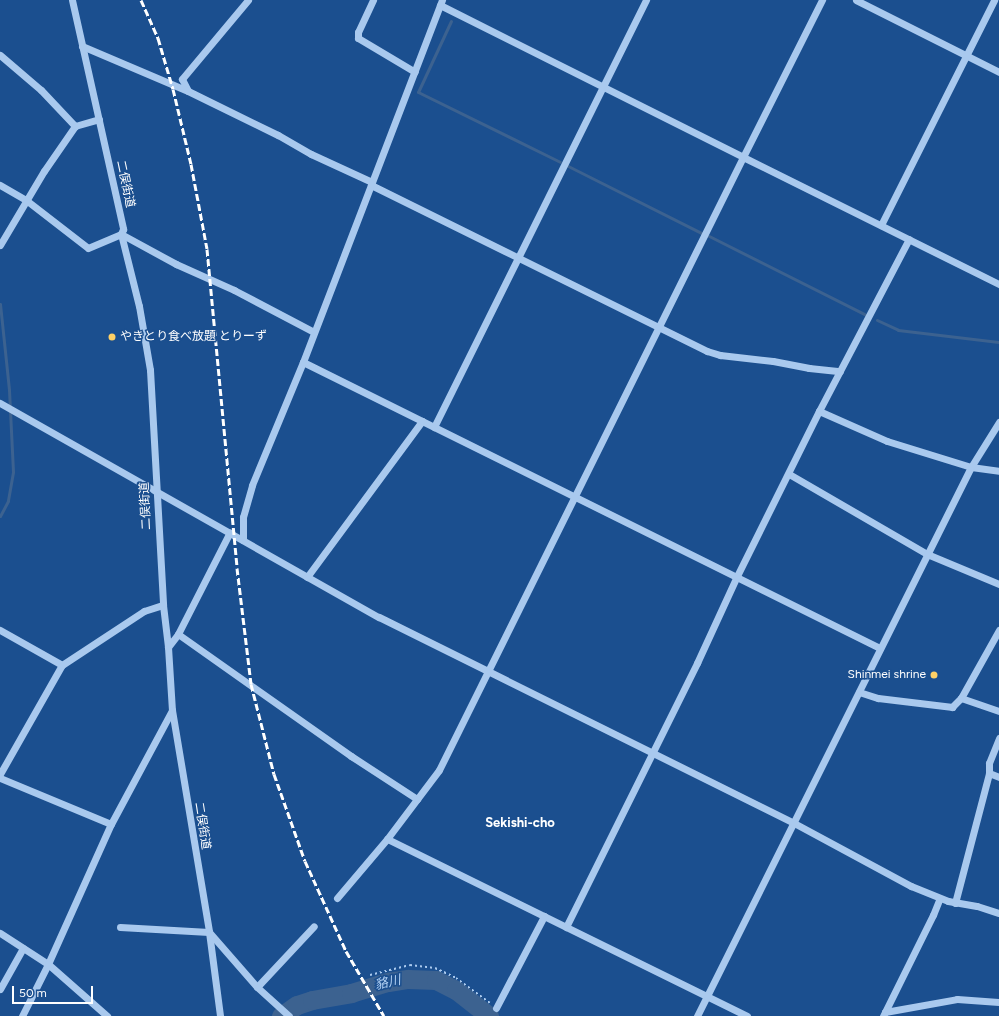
<!DOCTYPE html>
<meta charset="utf-8">
<style>
body{margin:0}
#map{position:relative;width:999px;height:1016px;overflow:hidden;background:#1b4f8f;font-family:Figtree,"Noto Sans JP",sans-serif}
div>[style]{position:absolute}
.stream>*{height:3px;margin:-1.5px;padding:0 1.5px;transform-origin:1.5px;border-radius:1.5px;background:#3c6290}
.river>*{height:19px;margin:-9.5px;padding:0 9.5px;transform-origin:9.5px;border-radius:9.5px;background:#3c6290}
.path>*{height:2px;margin-top:-1px;transform-origin:0;background:repeating-linear-gradient(90deg,#a9c9ee 0 2px,transparent 0 5px)}
.minor>*{height:7px;margin:-3.5px;padding:0 3.5px;transform-origin:3.5px;border-radius:3.5px;background:#a9c9ee}
.rail>*{height:3px;margin-top:-1.5px;transform-origin:0;background:repeating-linear-gradient(90deg,#fff 0 7px,transparent 0 10px)}
.dots>*{width:11px;height:11px;translate:-50% -50%;box-sizing:border-box;border:2px solid #1b4f8f;border-radius:50%}
span{translate:-50% -50%;white-space:nowrap;text-align:center;line-height:1.15;-webkit-text-stroke:3px #1b4f8f;paint-order:stroke}
.street-label{font-size:12px;color:#fff}
.poi-label{font-size:12px;color:#fff}
.left{translate:0 -50%;text-align:left}
.right{translate:-100% -50%;text-align:right}
.neighbourhood-label{font-size:13px;color:#fff;font-weight:700}
.water-label{font-size:13px;color:#b5d3f5;font-style:italic}
.scale{position:absolute;left:12px;top:986px;width:81px;height:18px;box-sizing:border-box;border:2px solid #fff;border-top:0;padding-left:5px;font-size:12px;line-height:14px;white-space:nowrap;color:#fff;-webkit-text-stroke:3px #1b4f8f;paint-order:stroke}
</style>
<div id="map">
<div class="stream">
<i style="left:451px;top:21px;width:78px;rotate:114.9deg"></i>
<i style="left:418px;top:92px;width:158px;rotate:26.2deg"></i>
<i style="left:568px;top:166px;width:149px;rotate:26.7deg"></i>
<i style="left:709px;top:236px;width:174px;rotate:26.7deg"></i>
<i style="left:0;top:304px;width:86px;rotate:84deg"></i>
<i style="left:9px;top:390px;width:82px;rotate:87.2deg"></i>
<i style="left:13px;top:472px;width:29px;rotate:100deg"></i>
<i style="left:8px;top:501px;width:17px;rotate:118deg"></i>
<i style="left:877px;top:320px;width:23px;rotate:25deg"></i>
<i style="left:898px;top:330px;width:102px;rotate:6.8deg"></i>
</div>
<div class="river">
<i style="left:281px;top:1016px;width:19px;rotate:-35deg"></i>
<i style="left:297px;top:1005px;width:16px;rotate:-18deg"></i>
<i style="left:312px;top:1000px;width:40px;rotate:-10deg"></i>
<i style="left:351px;top:993px;width:39px;rotate:-17deg"></i>
<i style="left:388px;top:982px;width:20px;rotate:-9deg"></i>
<i style="left:408px;top:979px;width:28px;rotate:2deg"></i>
<i style="left:436px;top:980px;width:22px;rotate:27deg"></i>
<i style="left:456px;top:990px;width:42px;rotate:38.2deg"></i>
</div>
<div class="path">
<i style="left:370px;top:975px;width:41px;rotate:-14deg"></i>
<i style="left:410px;top:965px;width:25px;rotate:7deg"></i>
<i style="left:435px;top:968px;width:23px;rotate:25deg"></i>
<i style="left:456px;top:978px;width:42px;rotate:36.3deg"></i>
</div>
<div class="minor">
<i style="left:72px;top:0;width:235px;rotate:77.4deg"></i>
<i style="left:123px;top:229px;width:5px;rotate:112deg"></i>
<i style="left:121px;top:234px;width:74px;rotate:76deg"></i>
<i style="left:139px;top:306px;width:65px;rotate:80.2deg"></i>
<i style="left:150px;top:370px;width:235px;rotate:86.8deg"></i>
<i style="left:163px;top:605px;width:42px;rotate:83.2deg"></i>
<i style="left:168px;top:647px;width:63px;rotate:86.4deg"></i>
<i style="left:172px;top:710px;width:225px;rotate:80.5deg"></i>
<i style="left:209px;top:932px;width:85px;rotate:82.5deg"></i>
<i style="left:248px;top:0;width:103px;rotate:129.9deg"></i>
<i style="left:182px;top:79px;width:13px;rotate:63deg"></i>
<i style="left:188px;top:91px;width:100px;rotate:26.1deg"></i>
<i style="left:278px;top:135px;width:38px;rotate:30deg"></i>
<i style="left:311px;top:154px;width:67px;rotate:24.7deg"></i>
<i style="left:373px;top:0;width:35px;rotate:115deg"></i>
<i style="left:358px;top:32px;width:6px;rotate:90deg"></i>
<i style="left:358px;top:38px;width:66px;rotate:30.8deg"></i>
<i style="left:856px;top:0;width:160px;rotate:26.7deg"></i>
<i style="left:440px;top:5px;width:339px;rotate:26.6deg"></i>
<i style="left:743px;top:157px;width:176px;rotate:-63.3deg"></i>
<i style="left:82px;top:46px;width:115px;rotate:23deg"></i>
<i style="left:0;top:55px;width:54px;rotate:40.5deg"></i>
<i style="left:41px;top:90px;width:50px;rotate:46.6deg"></i>
<i style="left:0;top:185px;width:30px;rotate:30deg"></i>
<i style="left:26px;top:200px;width:78px;rotate:37.7deg"></i>
<i style="left:88px;top:248px;width:36px;rotate:-23deg"></i>
<i style="left:121px;top:234px;width:63px;rotate:28.6deg"></i>
<i style="left:176px;top:264px;width:64px;rotate:24.1deg"></i>
<i style="left:234px;top:290px;width:90px;rotate:27.7deg"></i>
<i style="left:371px;top:185px;width:375px;rotate:26.3deg"></i>
<i style="left:707px;top:351px;width:14px;rotate:17deg"></i>
<i style="left:720px;top:355px;width:53px;rotate:6.5deg"></i>
<i style="left:773px;top:361px;width:37px;rotate:11deg"></i>
<i style="left:809px;top:368px;width:31px;rotate:6deg"></i>
<i style="left:881px;top:225px;width:252px;rotate:-63.3deg"></i>
<i style="left:0;top:245px;width:86px;rotate:-59.3deg"></i>
<i style="left:44px;top:171px;width:55px;rotate:-55.4deg"></i>
<i style="left:75px;top:126px;width:25px;rotate:-16deg"></i>
<i style="left:303px;top:362px;width:644px;rotate:26.37deg"></i>
<i style="left:0;top:403px;width:435px;rotate:29.5deg"></i>
<i style="left:379px;top:617px;width:463px;rotate:26.4deg"></i>
<i style="left:794px;top:823px;width:133px;rotate:28.3deg"></i>
<i style="left:911px;top:886px;width:40px;rotate:22deg"></i>
<i style="left:948px;top:901px;width:29px;rotate:10deg"></i>
<i style="left:977px;top:906px;width:23px;rotate:18deg"></i>
<i style="left:819px;top:411px;width:74px;rotate:23.8deg"></i>
<i style="left:887px;top:441px;width:88px;rotate:17.2deg"></i>
<i style="left:971px;top:467px;width:28px;rotate:8deg"></i>
<i style="left:434px;top:427px;width:477px;rotate:-63.6deg"></i>
<i style="left:789px;top:474px;width:160px;rotate:30.1deg"></i>
<i style="left:927px;top:554px;width:78px;rotate:22.6deg"></i>
<i style="left:243px;top:540px;width:23px;rotate:-90deg"></i>
<i style="left:243px;top:517px;width:33px;rotate:-74deg"></i>
<i style="left:252px;top:485px;width:133px;rotate:-67.5deg"></i>
<i style="left:303px;top:362px;width:388px;rotate:-69deg"></i>
<i style="left:307px;top:577px;width:194px;rotate:-53.6deg"></i>
<i style="left:0;top:630px;width:71px;rotate:29.4deg"></i>
<i style="left:178px;top:634px;width:212px;rotate:35.2deg"></i>
<i style="left:351px;top:756px;width:79px;rotate:33.1deg"></i>
<i style="left:168px;top:647px;width:16px;rotate:-52deg"></i>
<i style="left:178px;top:634px;width:114px;rotate:-63deg"></i>
<i style="left:859px;top:692px;width:20px;rotate:18deg"></i>
<i style="left:878px;top:698px;width:75px;rotate:6.9deg"></i>
<i style="left:952px;top:707px;width:13px;rotate:-45deg"></i>
<i style="left:961px;top:698px;width:78px;rotate:-60.8deg"></i>
<i style="left:961px;top:698px;width:40px;rotate:18.9deg"></i>
<i style="left:989px;top:773px;width:11px;rotate:22deg"></i>
<i style="left:0;top:774px;width:125px;rotate:-60.4deg"></i>
<i style="left:62px;top:665px;width:98px;rotate:-33.4deg"></i>
<i style="left:144px;top:611px;width:20px;rotate:-18deg"></i>
<i style="left:0;top:778px;width:120px;rotate:22.5deg"></i>
<i style="left:337px;top:898px;width:77px;rotate:-49.7deg"></i>
<i style="left:955px;top:903px;width:134px;rotate:-75.3deg"></i>
<i style="left:989px;top:773px;width:10px;rotate:-90deg"></i>
<i style="left:989px;top:763px;width:27px;rotate:-68deg"></i>
<i style="left:120px;top:927px;width:89px;rotate:3.2deg"></i>
<i style="left:209px;top:932px;width:73px;rotate:48.9deg"></i>
<i style="left:257px;top:987px;width:43px;rotate:42.2deg"></i>
<i style="left:566px;top:927px;width:295px;rotate:-63.6deg"></i>
<i style="left:697px;top:663px;width:96px;rotate:-65.3deg"></i>
<i style="left:737px;top:576px;width:184px;rotate:-63.6deg"></i>
<i style="left:819px;top:411px;width:194px;rotate:-62.4deg"></i>
<i style="left:0;top:933px;width:57px;rotate:32.9deg"></i>
<i style="left:48px;top:964px;width:79px;rotate:41.4deg"></i>
<i style="left:257px;top:987px;width:83px;rotate:-46.9deg"></i>
<i style="left:0;top:989px;width:47px;rotate:-60.7deg"></i>
<i style="left:496px;top:1008px;width:104px;rotate:-62.4deg"></i>
<i style="left:885px;top:1012px;width:73px;rotate:-10.2deg"></i>
<i style="left:957px;top:999px;width:42px;rotate:4.1deg"></i>
<i style="left:22px;top:1016px;width:58px;rotate:-63.4deg"></i>
<i style="left:48px;top:964px;width:154px;rotate:-65.8deg"></i>
<i style="left:111px;top:824px;width:129px;rotate:-61.8deg"></i>
<i style="left:697px;top:1016px;width:614px;rotate:-63.48deg"></i>
<i style="left:971px;top:467px;width:53px;rotate:-58.1deg"></i>
<i style="left:747px;top:1016px;width:401px;rotate:-153.8deg"></i>
<i style="left:387px;top:839px;width:86px;rotate:-53deg"></i>
<i style="left:439px;top:770px;width:684px;rotate:-63.62deg"></i>
<i style="left:743px;top:157px;width:286px;rotate:26.4deg"></i>
<i style="left:883px;top:1016px;width:113px;rotate:-63.7deg"></i>
<i style="left:933px;top:915px;width:18px;rotate:-68deg"></i>
</div>
<div class="rail">
<i style="left:141px;top:0;width:42px;rotate:65.9deg"></i>
<i style="left:158px;top:38px;width:53px;rotate:73.6deg"></i>
<i style="left:173px;top:89px;width:77px;rotate:76.5deg"></i>
<i style="left:191px;top:164px;width:86px;rotate:79.3deg"></i>
<i style="left:207px;top:249px;width:320px;rotate:84.6deg"></i>
<i style="left:237px;top:568px;width:117px;rotate:83.1deg"></i>
<i style="left:251px;top:684px;width:93px;rotate:75.7deg"></i>
<i style="left:274px;top:774px;width:92px;rotate:70.4deg"></i>
<i style="left:305px;top:861px;width:99px;rotate:65.5deg"></i>
<i style="left:346px;top:951px;width:75px;rotate:59.7deg"></i>
</div>
<div class="dots">
<i style="left:112px;top:337px;background:#ffd166"></i>
<i style="left:934px;top:675px;background:#ffd166"></i>
</div>
<div class="street-label">
<span style="left:125px;top:184px;rotate:78deg">二俣街道</span>
<span style="left:146px;top:506px;rotate:-93deg">二俣街道</span>
<span style="left:202px;top:826px;rotate:81deg">二俣街道</span>
</div>
<div class="poi-label">
<span class="left" style="left:120px;top:337px">やきとり食べ放題 とりーず</span>
<span class="right" style="left:926px;top:675px">Shinmei shrine</span>
</div>
<div class="neighbourhood-label">
<span style="left:520px;top:823px">Sekishi-cho</span>
</div>
<div class="water-label">
<span style="left:388px;top:983px;rotate:-13deg">貉川</span>
</div>
<div class="scale">50 m</div>
</div>
